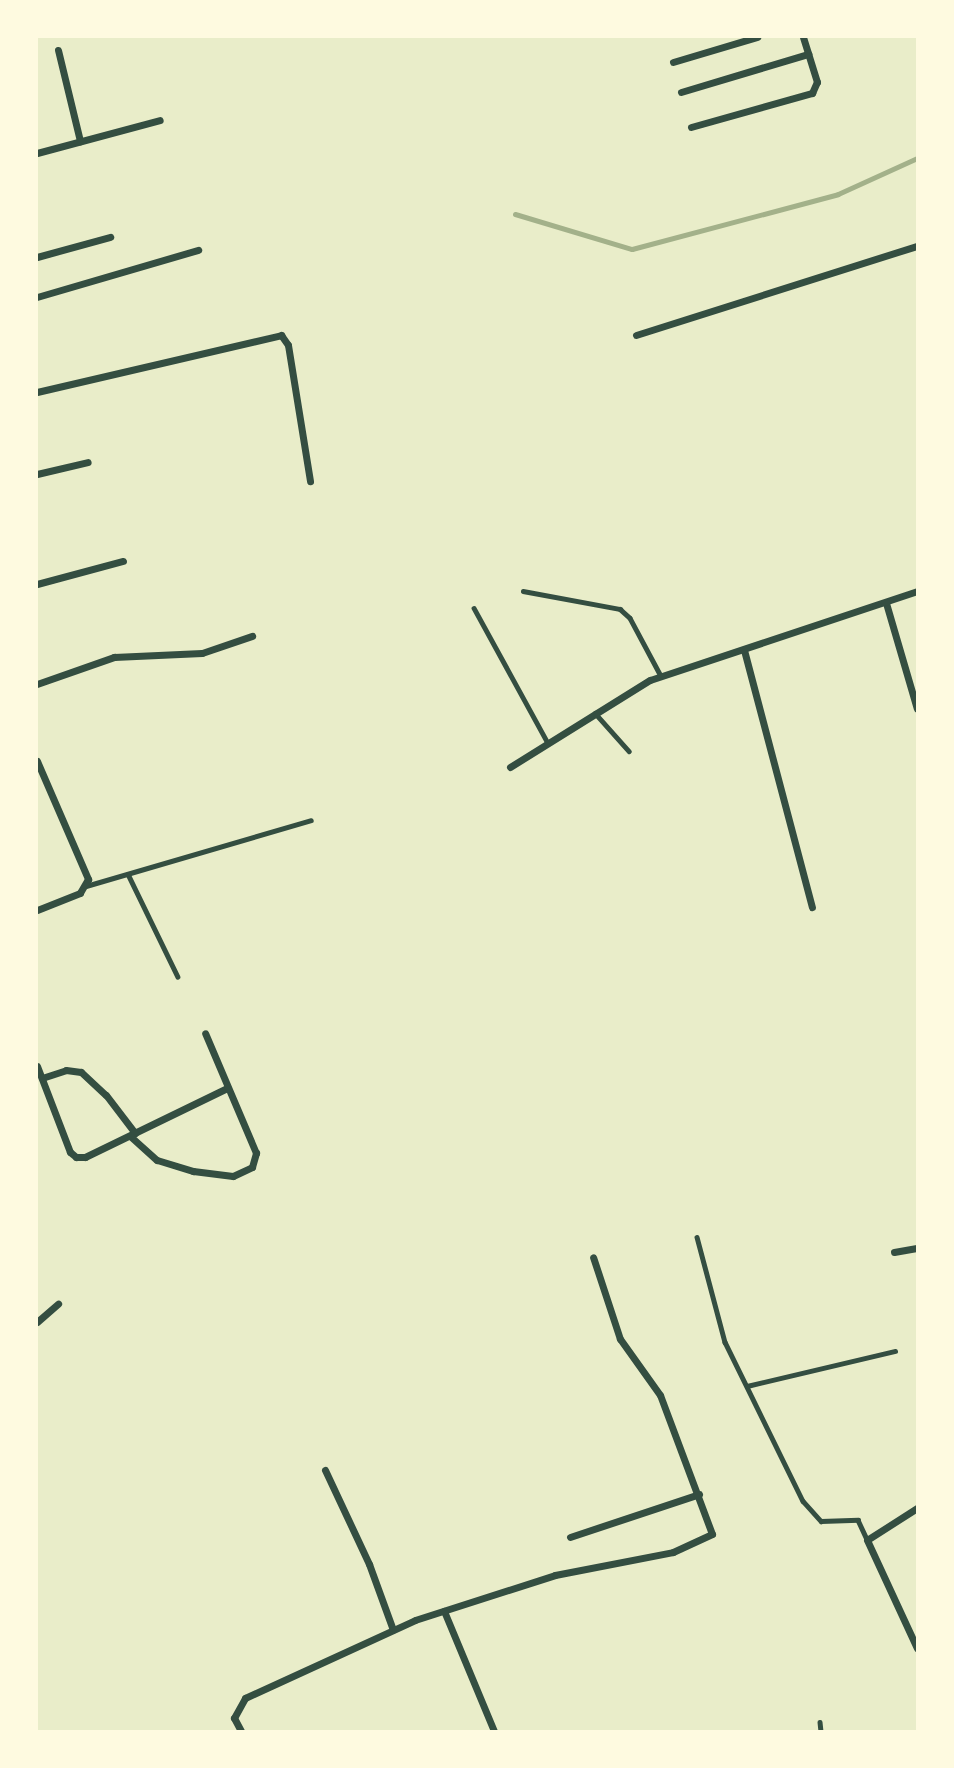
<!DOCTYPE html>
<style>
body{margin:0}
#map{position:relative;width:954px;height:1768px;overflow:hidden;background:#e9edc9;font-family:Signika,sans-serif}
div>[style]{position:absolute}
.stream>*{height:5px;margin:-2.5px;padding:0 2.5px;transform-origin:2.5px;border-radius:2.5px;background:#a3b18a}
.service>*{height:4.5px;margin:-2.25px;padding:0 2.25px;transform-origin:2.25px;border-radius:2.25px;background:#344e41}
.minor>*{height:7px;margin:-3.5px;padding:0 3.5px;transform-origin:3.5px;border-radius:3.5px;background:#344e41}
span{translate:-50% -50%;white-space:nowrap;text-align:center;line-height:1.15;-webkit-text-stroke:7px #fefae0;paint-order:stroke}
.frame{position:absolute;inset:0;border:38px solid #fefae0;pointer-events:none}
</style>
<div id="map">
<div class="stream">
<i style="left:515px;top:214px;width:122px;rotate:16.7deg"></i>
<i style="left:632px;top:249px;width:213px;rotate:-14.9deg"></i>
<i style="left:838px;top:194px;width:87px;rotate:-24.5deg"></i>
</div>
<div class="service">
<i style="left:523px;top:591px;width:99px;rotate:10.5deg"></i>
<i style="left:620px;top:609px;width:13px;rotate:42deg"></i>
<i style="left:630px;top:618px;width:66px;rotate:61.9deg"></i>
<i style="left:474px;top:608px;width:154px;rotate:61.3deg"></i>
<i style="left:595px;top:713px;width:51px;rotate:48.2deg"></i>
<i style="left:128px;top:874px;width:114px;rotate:64.1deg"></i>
<i style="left:86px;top:886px;width:234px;rotate:-16.3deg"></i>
<i style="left:697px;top:1237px;width:109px;rotate:75.1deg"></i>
<i style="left:725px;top:1342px;width:177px;rotate:63.9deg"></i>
<i style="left:803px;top:1501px;width:27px;rotate:48deg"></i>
<i style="left:821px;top:1521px;width:37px;rotate:-2deg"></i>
<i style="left:858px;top:1520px;width:21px;rotate:65deg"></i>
<i style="left:747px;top:1386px;width:152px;rotate:-13.3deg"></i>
<i style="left:820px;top:1722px;width:9px;rotate:84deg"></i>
</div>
<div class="minor">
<i style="left:58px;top:50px;width:94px;rotate:76.4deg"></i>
<i style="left:673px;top:62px;width:88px;rotate:-16.6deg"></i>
<i style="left:681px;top:92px;width:133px;rotate:-16.7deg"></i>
<i style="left:691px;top:127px;width:126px;rotate:-15.7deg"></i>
<i style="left:812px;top:93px;width:12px;rotate:-66deg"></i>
<i style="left:817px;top:82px;width:47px;rotate:-107.3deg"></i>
<i style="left:37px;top:153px;width:127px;rotate:-15deg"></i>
<i style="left:37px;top:257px;width:76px;rotate:-15.3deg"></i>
<i style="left:37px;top:297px;width:168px;rotate:-16.3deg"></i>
<i style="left:636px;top:335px;width:295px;rotate:-17.6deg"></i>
<i style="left:37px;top:392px;width:251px;rotate:-13.1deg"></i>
<i style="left:281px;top:335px;width:12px;rotate:55deg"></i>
<i style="left:288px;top:345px;width:138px;rotate:80.8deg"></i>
<i style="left:37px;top:474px;width:52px;rotate:-13.2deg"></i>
<i style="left:37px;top:584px;width:89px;rotate:-15deg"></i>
<i style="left:886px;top:603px;width:110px;rotate:73.7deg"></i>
<i style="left:744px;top:650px;width:266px;rotate:75.2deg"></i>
<i style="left:37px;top:684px;width:82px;rotate:-19.3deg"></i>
<i style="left:114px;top:657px;width:88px;rotate:-2.6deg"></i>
<i style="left:202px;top:653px;width:53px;rotate:-18.8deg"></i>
<i style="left:37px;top:761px;width:129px;rotate:66.6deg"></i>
<i style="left:88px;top:879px;width:16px;rotate:120deg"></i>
<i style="left:80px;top:893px;width:46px;rotate:158.4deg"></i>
<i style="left:510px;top:767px;width:165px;rotate:-31.9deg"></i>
<i style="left:650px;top:680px;width:281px;rotate:-18.4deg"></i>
<i style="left:37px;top:1066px;width:92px;rotate:69deg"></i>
<i style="left:70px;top:1152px;width:8px;rotate:40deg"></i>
<i style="left:76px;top:1157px;width:9px"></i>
<i style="left:85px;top:1157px;width:158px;rotate:-25.9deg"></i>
<i style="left:42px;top:1078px;width:25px;rotate:-18deg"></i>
<i style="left:66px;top:1070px;width:15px;rotate:8deg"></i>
<i style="left:81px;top:1072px;width:34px;rotate:43deg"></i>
<i style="left:106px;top:1095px;width:48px;rotate:52.7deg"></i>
<i style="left:130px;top:1136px;width:36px;rotate:42deg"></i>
<i style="left:157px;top:1160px;width:38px;rotate:17deg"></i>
<i style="left:193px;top:1171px;width:40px;rotate:7.1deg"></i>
<i style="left:233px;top:1176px;width:21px;rotate:-25deg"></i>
<i style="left:252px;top:1167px;width:15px;rotate:-74deg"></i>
<i style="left:256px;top:1153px;width:130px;rotate:-113deg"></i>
<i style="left:894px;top:1252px;width:23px;rotate:-10deg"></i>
<i style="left:37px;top:1322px;width:28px;rotate:-41deg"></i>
<i style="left:325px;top:1470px;width:104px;rotate:64.9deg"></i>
<i style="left:369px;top:1564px;width:70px;rotate:70deg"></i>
<i style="left:917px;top:1508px;width:59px;rotate:147.4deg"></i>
<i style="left:867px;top:1540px;width:119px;rotate:65.2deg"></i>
<i style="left:570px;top:1537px;width:136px;rotate:-18.4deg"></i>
<i style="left:444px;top:1611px;width:130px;rotate:67.4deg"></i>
<i style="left:241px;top:1731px;width:15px;rotate:-118deg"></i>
<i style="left:234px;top:1718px;width:23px;rotate:-61deg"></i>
<i style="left:245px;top:1698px;width:187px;rotate:-24.6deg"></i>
<i style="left:415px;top:1620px;width:147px;rotate:-17.8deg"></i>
<i style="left:555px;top:1575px;width:120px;rotate:-11deg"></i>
<i style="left:673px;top:1552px;width:43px;rotate:-24.8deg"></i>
<i style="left:712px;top:1534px;width:148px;rotate:-110.5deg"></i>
<i style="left:660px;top:1395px;width:69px;rotate:-125.5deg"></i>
<i style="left:620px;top:1339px;width:86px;rotate:-108.2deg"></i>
</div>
<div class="frame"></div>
</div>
